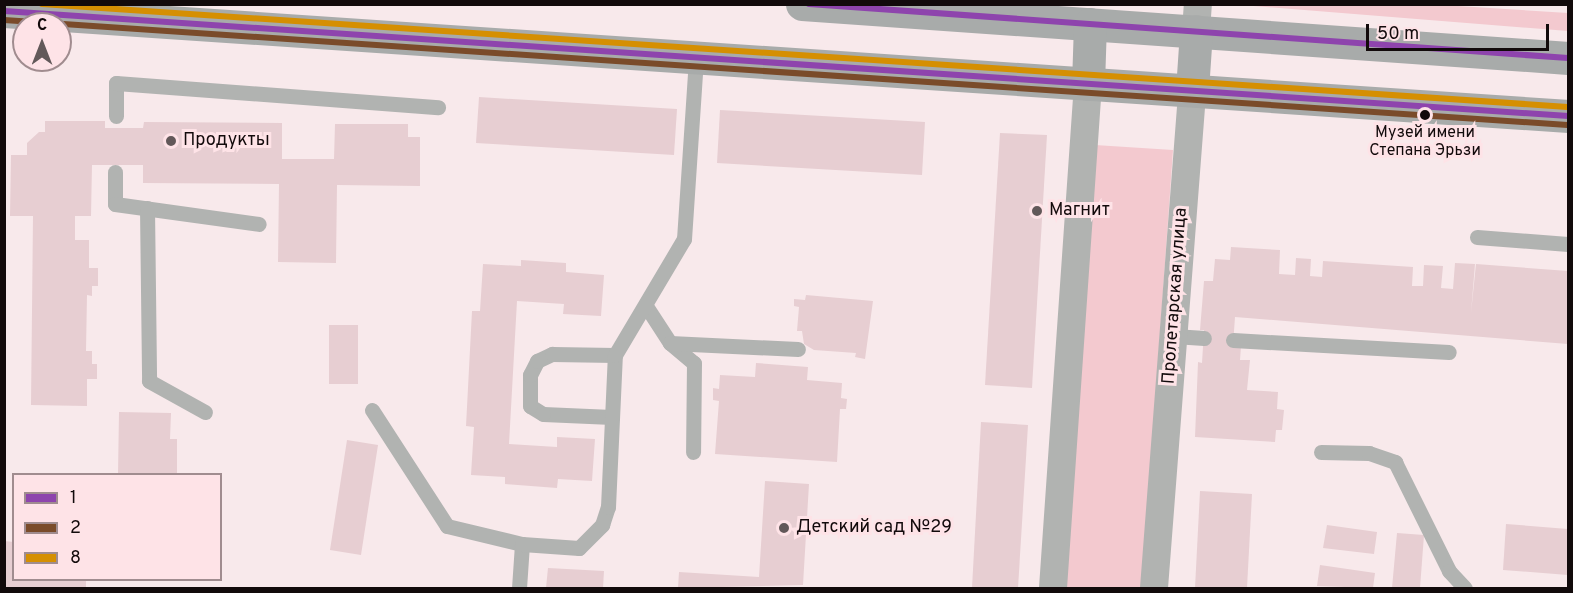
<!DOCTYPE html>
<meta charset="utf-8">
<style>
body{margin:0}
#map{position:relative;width:1573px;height:593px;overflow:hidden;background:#f8e9eb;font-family:Overpass,sans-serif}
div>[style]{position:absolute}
.green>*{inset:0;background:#f3c9cf}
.building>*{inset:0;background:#e7ced2}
.lane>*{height:15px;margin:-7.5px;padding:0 7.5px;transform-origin:7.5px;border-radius:7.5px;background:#b1b3b1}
.street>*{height:28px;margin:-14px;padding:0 14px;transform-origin:14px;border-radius:14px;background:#b1b3b1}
.primary>*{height:33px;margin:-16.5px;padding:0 16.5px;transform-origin:16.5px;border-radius:16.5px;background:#a8abaa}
.bus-1>*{height:6px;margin:-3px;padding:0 3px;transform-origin:3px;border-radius:3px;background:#8e44ad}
.bus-2>*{height:6px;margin:-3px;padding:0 3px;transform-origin:3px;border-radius:3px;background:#7a4b2a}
.bus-3>*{height:6px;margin:-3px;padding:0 3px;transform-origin:3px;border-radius:3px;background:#d58f02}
.dots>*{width:16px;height:16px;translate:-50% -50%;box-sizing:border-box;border:3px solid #fee3e7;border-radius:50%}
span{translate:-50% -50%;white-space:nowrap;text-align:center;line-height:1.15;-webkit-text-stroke:6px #fee3e7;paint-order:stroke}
.bus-label{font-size:16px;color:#120a0b}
.poi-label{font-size:18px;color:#120a0b}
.left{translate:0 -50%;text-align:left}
.street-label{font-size:18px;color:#120a0b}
.frame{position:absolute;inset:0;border:6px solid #120a0b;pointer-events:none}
.legend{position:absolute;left:12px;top:473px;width:210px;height:108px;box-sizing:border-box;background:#fee3e7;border:2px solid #a08c8f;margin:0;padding:8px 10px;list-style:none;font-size:18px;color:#120a0b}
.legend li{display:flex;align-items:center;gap:12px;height:30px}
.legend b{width:30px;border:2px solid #a08c8f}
.north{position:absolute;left:12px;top:12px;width:60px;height:60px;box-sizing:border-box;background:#fee3e7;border:2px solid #a08c8f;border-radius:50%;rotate:0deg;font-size:16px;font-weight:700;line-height:24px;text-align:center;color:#120a0b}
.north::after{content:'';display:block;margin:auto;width:21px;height:27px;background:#625859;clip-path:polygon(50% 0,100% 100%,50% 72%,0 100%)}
.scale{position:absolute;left:1366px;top:24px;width:183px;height:27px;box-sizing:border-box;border:3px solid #120a0b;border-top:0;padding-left:8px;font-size:18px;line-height:21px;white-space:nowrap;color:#120a0b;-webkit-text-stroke:4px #fee3e7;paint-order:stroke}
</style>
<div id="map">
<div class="green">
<i style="clip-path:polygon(1442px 5px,1568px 13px,1568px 31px,1241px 5px)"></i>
<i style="clip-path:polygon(1095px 145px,1173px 150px,1142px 588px,1064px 588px)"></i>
</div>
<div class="building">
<i style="clip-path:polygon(479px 97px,677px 109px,674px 155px,476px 143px)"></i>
<i style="clip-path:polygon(720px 110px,925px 122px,922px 175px,717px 163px)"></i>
<i style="clip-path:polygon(45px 121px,105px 121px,105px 128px,143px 128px,144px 122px,282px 123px,282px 159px,334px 159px,335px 124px,408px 124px,408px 137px,420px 137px,420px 186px,337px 185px,336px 263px,278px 262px,279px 184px,143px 183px,143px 165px,92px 165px,91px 216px,75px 216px,75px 240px,89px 240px,89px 268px,98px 268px,98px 286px,92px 286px,92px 296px,87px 295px,86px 351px,92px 351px,92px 364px,97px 364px,97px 379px,87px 379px,87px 406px,31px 405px,33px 216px,10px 216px,11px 155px,27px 155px,27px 143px,39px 132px,45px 132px)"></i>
<i style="clip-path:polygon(1000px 133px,1047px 135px,1032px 388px,985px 385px)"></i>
<i style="clip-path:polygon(1231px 247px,1280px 250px,1279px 274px,1295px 275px,1296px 258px,1311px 259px,1310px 276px,1322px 277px,1323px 261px,1413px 267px,1412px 286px,1423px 286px,1424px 265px,1443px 266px,1441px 288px,1453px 289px,1455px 263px,1475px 264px,1471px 313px,1476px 264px,1568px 271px,1568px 344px,1235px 317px,1233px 345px,1241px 346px,1240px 360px,1250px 360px,1247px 390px,1278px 392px,1277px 409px,1284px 410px,1282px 430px,1276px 430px,1275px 442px,1195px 437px,1198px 362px,1202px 363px,1204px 330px,1200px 330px,1204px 281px,1213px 281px,1215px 259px,1230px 260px)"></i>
<i style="clip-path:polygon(521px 260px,566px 263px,566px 272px,604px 275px,601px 316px,563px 314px,564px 304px,517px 301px,509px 444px,557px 447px,557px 437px,595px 439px,592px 481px,558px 479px,557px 488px,505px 484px,505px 477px,471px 475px,474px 427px,466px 426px,472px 311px,480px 311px,483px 264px,521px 266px)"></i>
<i style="clip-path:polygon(806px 295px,873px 301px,865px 359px,855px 357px,856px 353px,814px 350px,804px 344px,802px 331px,797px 331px,799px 307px,794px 306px,794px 299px,805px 300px)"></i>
<i style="clip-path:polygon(329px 325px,358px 325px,358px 384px,329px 384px)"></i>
<i style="clip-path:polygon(756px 363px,808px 367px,807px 380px,842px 383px,841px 398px,847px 399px,846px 409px,840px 409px,837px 462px,715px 454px,719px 401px,713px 400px,713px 388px,719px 389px,720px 375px,755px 377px)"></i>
<i style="clip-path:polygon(119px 412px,171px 413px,170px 439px,177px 439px,177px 474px,118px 474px)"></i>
<i style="clip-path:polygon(981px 422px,1028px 425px,1018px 588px,972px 588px)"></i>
<i style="clip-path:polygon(347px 440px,378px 445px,361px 555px,330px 550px)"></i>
<i style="clip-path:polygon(765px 481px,809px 484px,803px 585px,678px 588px,679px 572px,759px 577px)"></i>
<i style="clip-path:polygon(1200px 491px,1252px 494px,1247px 588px,1195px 588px)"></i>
<i style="clip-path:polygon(1506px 524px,1568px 529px,1568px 575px,1503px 570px)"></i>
<i style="clip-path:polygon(1327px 525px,1377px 532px,1374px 554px,1323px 548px)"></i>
<i style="clip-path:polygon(1397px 533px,1424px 535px,1420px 588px,1392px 588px)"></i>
<i style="clip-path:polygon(4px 541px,14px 542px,14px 580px,86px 580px,86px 588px,4px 588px)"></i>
<i style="clip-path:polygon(1320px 565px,1375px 573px,1373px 588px,1317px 586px)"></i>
<i style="clip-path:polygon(548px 568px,604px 571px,603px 588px,546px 588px)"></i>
</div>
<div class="lane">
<i style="left:116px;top:116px;width:33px;rotate:-90deg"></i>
<i style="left:116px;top:83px;width:323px;rotate:4.3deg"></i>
<i style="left:115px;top:172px;width:32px;rotate:90deg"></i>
<i style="left:115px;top:204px;width:145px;rotate:7.9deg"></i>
<i style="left:147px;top:208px;width:173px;rotate:89.3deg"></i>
<i style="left:149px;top:381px;width:64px;rotate:29deg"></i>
<i style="left:1477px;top:237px;width:91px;rotate:4.4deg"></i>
<i style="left:646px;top:306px;width:44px;rotate:57deg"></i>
<i style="left:670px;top:343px;width:31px;rotate:40deg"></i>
<i style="left:694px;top:363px;width:89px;rotate:90.6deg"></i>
<i style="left:1174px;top:336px;width:30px;rotate:4deg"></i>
<i style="left:1233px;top:340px;width:216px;rotate:3.2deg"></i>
<i style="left:670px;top:343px;width:128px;rotate:2.7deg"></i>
<i style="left:372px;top:410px;width:138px;rotate:57.1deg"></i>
<i style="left:447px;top:526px;width:77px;rotate:13.5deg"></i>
<i style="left:522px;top:544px;width:44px;rotate:93.9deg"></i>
<i style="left:612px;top:417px;width:69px;rotate:-177.5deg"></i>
<i style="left:543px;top:414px;width:15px;rotate:-148deg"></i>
<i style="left:530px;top:406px;width:31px;rotate:-90deg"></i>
<i style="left:530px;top:375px;width:16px;rotate:-63deg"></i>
<i style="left:537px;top:361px;width:17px;rotate:-25deg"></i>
<i style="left:552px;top:354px;width:63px;rotate:0.9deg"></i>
<i style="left:1321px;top:452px;width:48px;rotate:1.2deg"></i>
<i style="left:1369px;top:453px;width:28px;rotate:19deg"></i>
<i style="left:1395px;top:462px;width:122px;rotate:63.6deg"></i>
<i style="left:1449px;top:571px;width:23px;rotate:47deg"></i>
<i style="left:522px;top:544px;width:57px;rotate:4deg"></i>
<i style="left:579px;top:548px;width:33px;rotate:-45deg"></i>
<i style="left:602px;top:525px;width:19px;rotate:-72deg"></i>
<i style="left:608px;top:507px;width:152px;rotate:-87.4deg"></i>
<i style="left:615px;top:355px;width:135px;rotate:-59.3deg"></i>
<i style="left:684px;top:239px;width:182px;rotate:-86.2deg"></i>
</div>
<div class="street">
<i style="left:1196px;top:31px;width:27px;rotate:-86deg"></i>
<i style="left:1053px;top:588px;width:505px;rotate:-86.03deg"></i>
<i style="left:1154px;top:588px;width:499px;rotate:-85.6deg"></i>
</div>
<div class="primary">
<i style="left:802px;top:4px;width:768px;rotate:4.03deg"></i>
<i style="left:4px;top:11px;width:1568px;rotate:3.84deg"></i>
<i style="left:1088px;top:84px;width:60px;rotate:-88.1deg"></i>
<i style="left:1192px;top:90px;width:59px;rotate:-86.1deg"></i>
</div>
<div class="bus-1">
<i style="left:809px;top:4px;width:761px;rotate:4.07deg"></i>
<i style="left:4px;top:11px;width:1568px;rotate:3.84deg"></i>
</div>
<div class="bus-2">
<i style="left:4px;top:20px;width:1567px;rotate:3.84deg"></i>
</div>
<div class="bus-3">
<i style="left:42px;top:4px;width:1529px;rotate:3.86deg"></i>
</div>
<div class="dots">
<i style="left:1425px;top:115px;background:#120a0b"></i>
<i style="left:171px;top:141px;background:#625859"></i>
<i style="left:1037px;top:211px;background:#625859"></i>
<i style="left:784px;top:528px;background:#625859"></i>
</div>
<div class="bus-label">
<span style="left:1425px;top:142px">Музей имени<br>Степана Эрьзи</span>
</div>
<div class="poi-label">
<span class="left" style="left:183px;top:141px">Продукты</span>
<span class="left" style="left:1049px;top:211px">Магнит</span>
<span class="left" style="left:796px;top:528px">Детский сад №29</span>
</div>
<div class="street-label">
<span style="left:1176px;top:296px;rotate:-86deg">Пролетарская улица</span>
</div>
<div class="frame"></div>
<ul class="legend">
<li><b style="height:8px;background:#8e44ad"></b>1</li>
<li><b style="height:8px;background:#7a4b2a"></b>2</li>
<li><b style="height:8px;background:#d58f02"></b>8</li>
</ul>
<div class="north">С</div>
<div class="scale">50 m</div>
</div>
